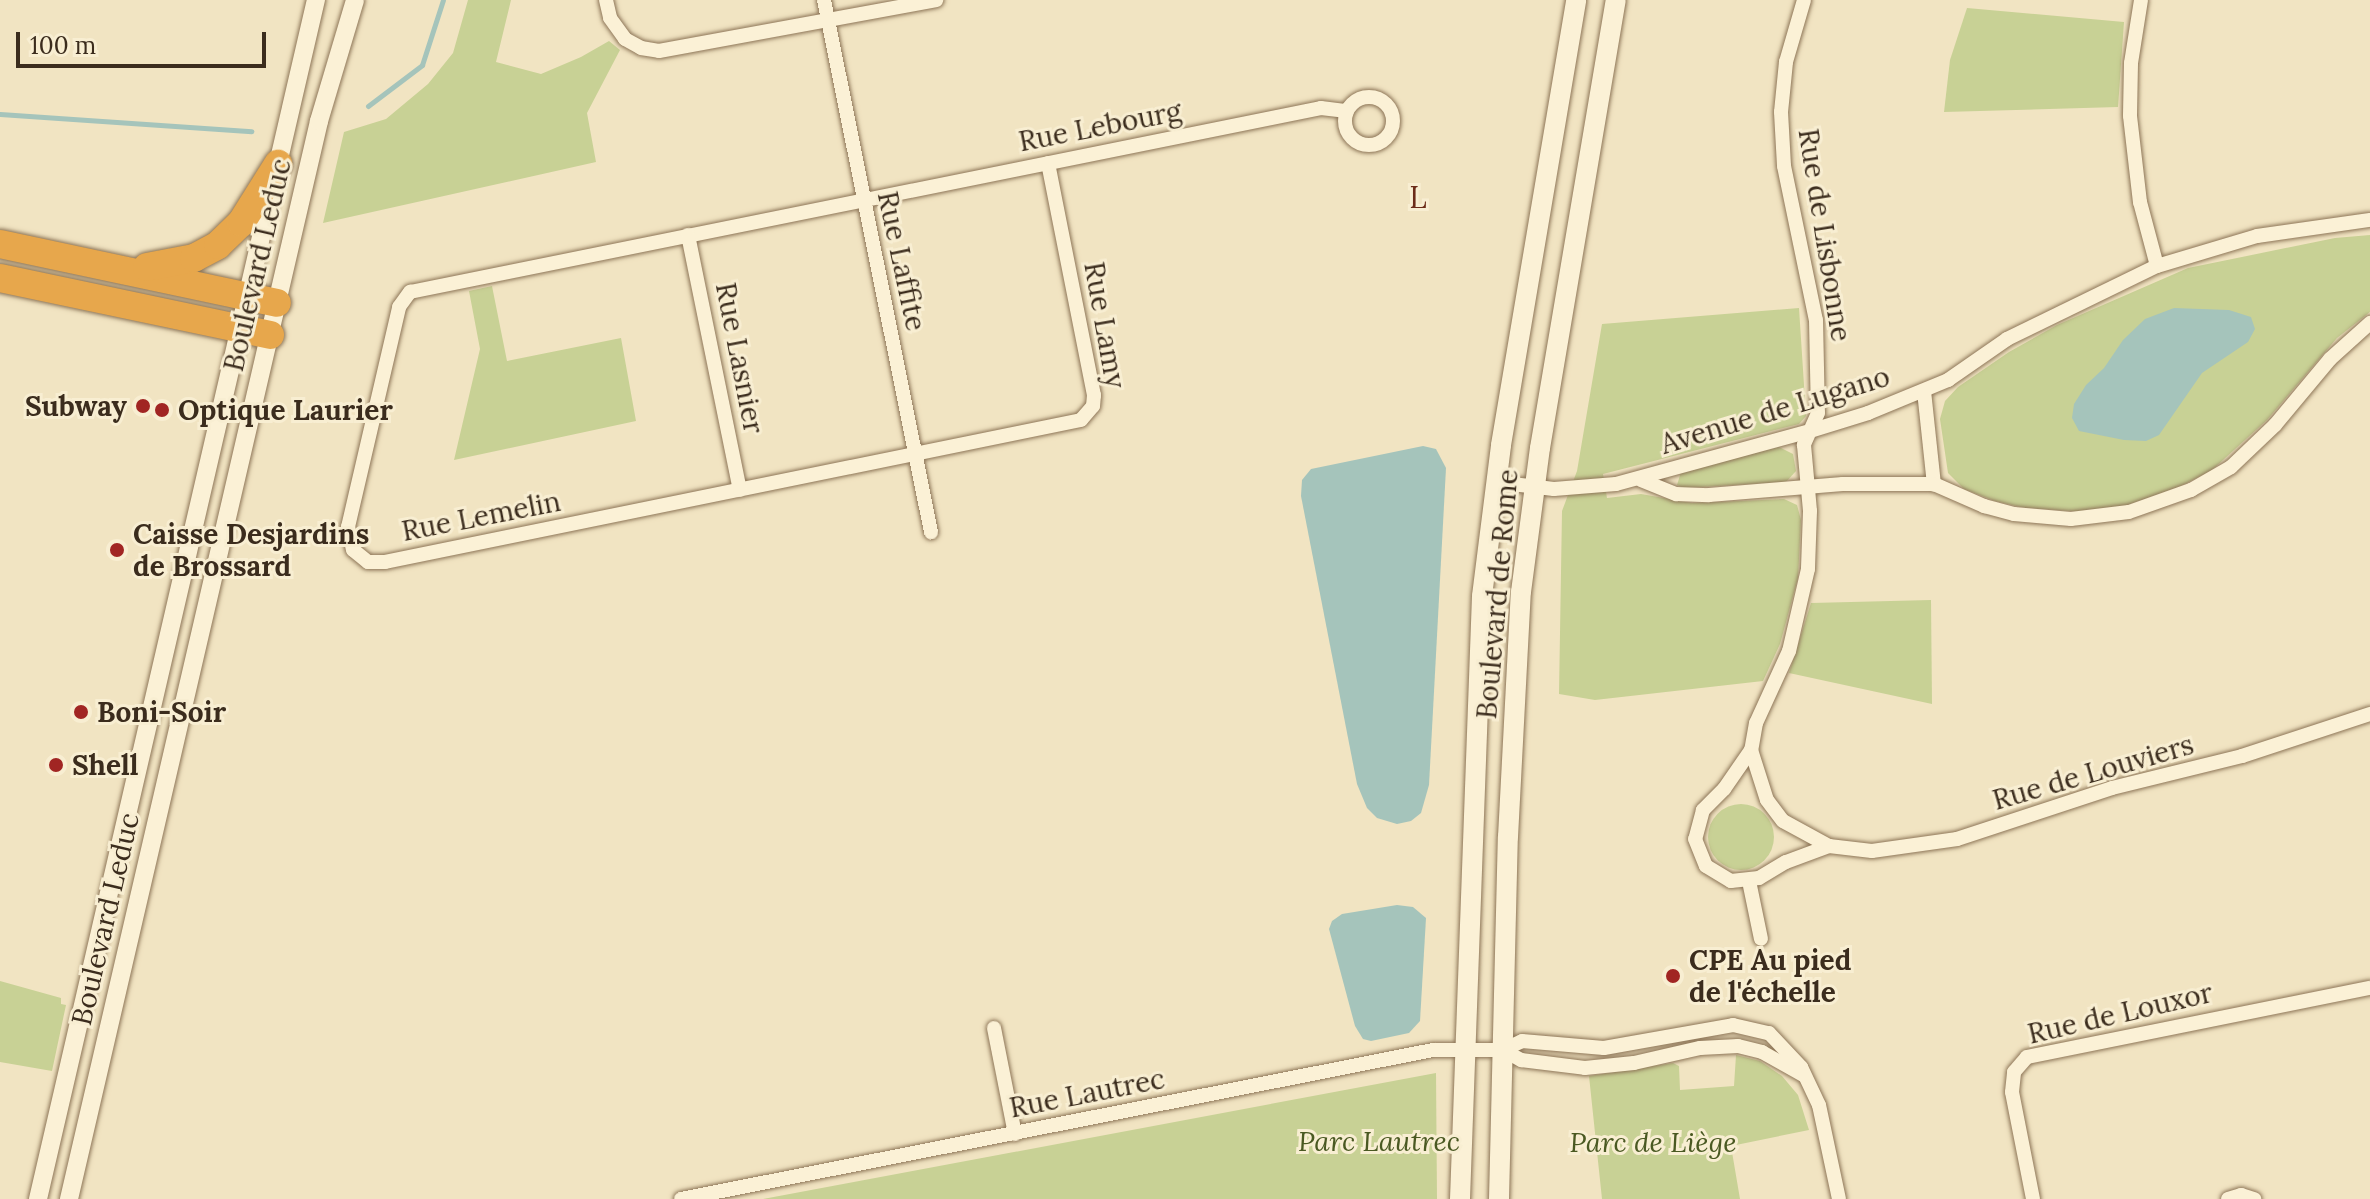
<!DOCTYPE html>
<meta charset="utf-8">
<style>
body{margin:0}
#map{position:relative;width:2370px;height:1199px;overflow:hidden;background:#f1e4c2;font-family:Lora,serif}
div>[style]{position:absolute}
.green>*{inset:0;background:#c8d195}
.round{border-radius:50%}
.water>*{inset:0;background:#a5c4bb}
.stream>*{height:5px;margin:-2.5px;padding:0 2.5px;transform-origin:2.5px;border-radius:2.5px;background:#a5c4bb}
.roads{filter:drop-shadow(0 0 2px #8d7557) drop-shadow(0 0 2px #8d7557)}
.minor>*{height:14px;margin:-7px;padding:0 7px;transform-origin:7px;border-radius:7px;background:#fbf1d6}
.minor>.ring{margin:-7px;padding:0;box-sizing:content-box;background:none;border:14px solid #fbf1d6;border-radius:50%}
.tertiary>*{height:18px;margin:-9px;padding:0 9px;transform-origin:9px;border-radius:9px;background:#fbf1d6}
.secondary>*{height:20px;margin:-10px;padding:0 10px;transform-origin:10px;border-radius:10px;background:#fbf1d6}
.motorway>*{height:28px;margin:-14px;padding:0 14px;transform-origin:14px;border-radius:14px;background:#e7a74c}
.dots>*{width:22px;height:22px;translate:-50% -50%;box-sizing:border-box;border:4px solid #f8eed2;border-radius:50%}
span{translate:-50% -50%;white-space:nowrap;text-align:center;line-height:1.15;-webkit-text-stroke:6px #f8eed2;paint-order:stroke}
.street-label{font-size:28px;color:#3b2c1d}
.poi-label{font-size:28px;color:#3b2c1d;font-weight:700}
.right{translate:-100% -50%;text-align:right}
.left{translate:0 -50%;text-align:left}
.park-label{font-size:28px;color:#4a5922;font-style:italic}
.neighbourhood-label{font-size:30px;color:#6c2c19;letter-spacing:2px}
.scale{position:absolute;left:16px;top:32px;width:250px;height:36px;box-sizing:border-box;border:4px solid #3b2c1d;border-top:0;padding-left:10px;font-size:24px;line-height:28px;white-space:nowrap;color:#3b2c1d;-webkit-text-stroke:6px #f8eed2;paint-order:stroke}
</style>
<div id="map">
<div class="green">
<i style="clip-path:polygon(468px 0,511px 0,496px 62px,541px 74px,581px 57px,609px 41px,620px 50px,587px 113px,596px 162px,323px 223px,344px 132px,386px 119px,428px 84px,453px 53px)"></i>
<i style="clip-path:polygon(1967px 8px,2124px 22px,2118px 107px,1944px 112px,1950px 60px)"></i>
<i style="clip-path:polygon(2370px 235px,2370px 312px,2337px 338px,2267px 420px,2212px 470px,2181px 486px,2105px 513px,2025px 508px,1995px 501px,1964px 489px,1948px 473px,1940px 419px,1945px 401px,1958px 387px,2009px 352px,2057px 325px,2188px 268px,2335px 238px)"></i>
<i style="clip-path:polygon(492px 286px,507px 361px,621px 338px,636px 421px,454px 460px,480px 349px,469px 291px)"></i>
<i style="clip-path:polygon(1799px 308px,1806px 416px,1799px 424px,1603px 474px,1607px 498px,1641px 494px,1692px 503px,1784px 499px,1797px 505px,1801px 520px,1798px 578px,1780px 644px,1763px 681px,1595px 700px,1559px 694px,1562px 511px,1577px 471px,1602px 324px)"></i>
<i style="clip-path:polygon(1779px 447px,1793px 454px,1796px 471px,1786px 482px,1684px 488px,1677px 485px,1681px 472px)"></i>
<i style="clip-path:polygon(1931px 600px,1932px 704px,1789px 673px,1811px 603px)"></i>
<i class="round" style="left:1708px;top:804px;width:66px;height:66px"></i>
<i style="clip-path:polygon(0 981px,61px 998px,61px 1004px,66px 1005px,52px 1071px,0 1062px)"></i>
<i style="clip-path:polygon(1736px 1055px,1760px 1061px,1782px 1076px,1798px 1095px,1809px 1130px,1731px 1146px,1740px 1199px,1602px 1199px,1589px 1076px,1673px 1063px,1679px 1066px,1680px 1090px,1734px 1086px)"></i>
<i style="clip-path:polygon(1436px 1073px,1437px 1199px,763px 1199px)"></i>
</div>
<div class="water">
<i style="clip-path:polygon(2174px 308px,2229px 310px,2251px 317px,2255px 329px,2248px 342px,2202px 373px,2159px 435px,2146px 441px,2124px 440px,2079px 431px,2072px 418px,2074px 404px,2086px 385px,2104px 368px,2123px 340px,2145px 319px)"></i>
<i style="clip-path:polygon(1423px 446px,1436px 449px,1446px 468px,1429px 785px,1421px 813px,1411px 821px,1397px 824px,1377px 818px,1367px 808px,1357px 784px,1301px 496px,1302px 480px,1311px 469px)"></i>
<i style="clip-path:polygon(1397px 905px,1413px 907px,1426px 918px,1420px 1021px,1409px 1033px,1371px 1041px,1363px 1039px,1355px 1026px,1329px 929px,1332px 921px,1342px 914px)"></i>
</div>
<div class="stream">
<i style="left:368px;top:106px;width:68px;rotate:-37.2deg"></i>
<i style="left:422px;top:65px;width:68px;rotate:-72.1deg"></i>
<i style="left:0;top:114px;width:252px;rotate:3.9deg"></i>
</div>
<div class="roads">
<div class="minor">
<i style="left:606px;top:0;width:18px;rotate:77deg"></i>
<i style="left:610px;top:18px;width:26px;rotate:54deg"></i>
<i style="left:625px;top:39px;width:18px;rotate:29deg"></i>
<i style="left:641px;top:48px;width:18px;rotate:9deg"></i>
<i style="left:659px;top:51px;width:282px;rotate:-10.4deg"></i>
<i style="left:824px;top:0;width:543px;rotate:78.63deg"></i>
<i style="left:1804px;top:0;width:65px;rotate:106.2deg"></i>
<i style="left:1786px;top:62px;width:50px;rotate:95.7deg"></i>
<i style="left:1781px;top:112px;width:54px;rotate:86.8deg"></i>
<i style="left:1784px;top:166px;width:157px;rotate:78.3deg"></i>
<i style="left:1816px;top:320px;width:93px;rotate:88.8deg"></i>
<i style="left:1818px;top:413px;width:35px;rotate:114deg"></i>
<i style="left:1804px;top:445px;width:66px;rotate:84.8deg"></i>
<i style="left:1810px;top:511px;width:58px;rotate:92deg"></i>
<i style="left:1808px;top:569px;width:84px;rotate:103deg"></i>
<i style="left:1789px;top:651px;width:79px;rotate:114.6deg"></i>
<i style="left:1756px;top:723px;width:27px;rotate:100deg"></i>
<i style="left:1751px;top:750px;width:47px;rotate:124.7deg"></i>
<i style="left:1724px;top:789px;width:30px;rotate:135deg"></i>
<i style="left:1703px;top:810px;width:30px;rotate:105deg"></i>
<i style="left:1695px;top:839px;width:29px;rotate:68deg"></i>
<i style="left:1706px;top:866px;width:29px;rotate:31deg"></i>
<i style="left:1731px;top:881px;width:28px;rotate:-6deg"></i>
<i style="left:1759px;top:878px;width:31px;rotate:-31deg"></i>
<i style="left:1786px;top:862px;width:46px;rotate:-20.4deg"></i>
<i style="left:2141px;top:0;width:64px;rotate:99deg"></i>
<i style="left:2131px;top:63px;width:53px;rotate:91.1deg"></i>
<i style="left:2130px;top:116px;width:87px;rotate:83.4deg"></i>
<i style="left:2140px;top:202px;width:66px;rotate:75.1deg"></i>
<i class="ring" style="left:1345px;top:97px;width:34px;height:34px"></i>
<i style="left:1048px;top:163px;width:237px;rotate:78.8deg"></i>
<i style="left:1094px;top:395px;width:11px;rotate:95deg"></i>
<i style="left:1093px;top:406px;width:18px;rotate:131deg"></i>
<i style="left:1081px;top:420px;width:710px;rotate:168.47deg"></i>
<i style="left:385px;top:562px;width:17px;rotate:180deg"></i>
<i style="left:368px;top:562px;width:19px;rotate:-141deg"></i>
<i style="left:353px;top:550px;width:24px;rotate:-102deg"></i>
<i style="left:348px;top:527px;width:226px;rotate:-76.9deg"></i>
<i style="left:399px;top:307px;width:19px;rotate:-54deg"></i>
<i style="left:410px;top:292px;width:929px;rotate:-11.42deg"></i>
<i style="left:1321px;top:108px;width:26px;rotate:7deg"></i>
<i style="left:688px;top:235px;width:260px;rotate:78.5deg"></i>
<i style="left:1924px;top:391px;width:94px;rotate:83.9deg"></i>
<i style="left:1641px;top:480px;width:38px;rotate:22deg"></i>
<i style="left:1676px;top:494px;width:33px;rotate:2deg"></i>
<i style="left:1709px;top:495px;width:134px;rotate:-4.7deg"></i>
<i style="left:1843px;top:484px;width:91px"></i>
<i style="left:1934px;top:484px;width:55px;rotate:23.7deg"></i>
<i style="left:1984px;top:506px;width:31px;rotate:15deg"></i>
<i style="left:2014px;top:514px;width:57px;rotate:5deg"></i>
<i style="left:2071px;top:519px;width:58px;rotate:-6.9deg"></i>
<i style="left:2129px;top:512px;width:66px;rotate:-19.5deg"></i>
<i style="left:2191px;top:490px;width:46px;rotate:-29.9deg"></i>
<i style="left:2231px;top:467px;width:61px;rotate:-43.7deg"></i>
<i style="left:2275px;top:425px;width:86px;rotate:-50.2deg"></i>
<i style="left:2330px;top:359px;width:54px;rotate:-42deg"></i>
<i style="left:1496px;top:482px;width:58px;rotate:6.9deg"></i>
<i style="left:1554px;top:489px;width:62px;rotate:-4.6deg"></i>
<i style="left:1616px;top:484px;width:201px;rotate:-15.3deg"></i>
<i style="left:1810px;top:431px;width:61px;rotate:-17.2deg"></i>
<i style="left:1868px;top:413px;width:87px;rotate:-22.4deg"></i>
<i style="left:1948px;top:380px;width:72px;rotate:-34.8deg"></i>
<i style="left:2007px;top:339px;width:167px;rotate:-26deg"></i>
<i style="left:2157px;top:266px;width:104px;rotate:-16.7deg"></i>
<i style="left:2257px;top:236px;width:114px;rotate:-8.1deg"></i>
<i style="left:1751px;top:750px;width:52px;rotate:72.3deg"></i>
<i style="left:1767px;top:800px;width:26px;rotate:53deg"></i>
<i style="left:1783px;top:821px;width:52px;rotate:28.5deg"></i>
<i style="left:1829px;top:846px;width:43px;rotate:6.6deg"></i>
<i style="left:1872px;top:851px;width:86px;rotate:-8deg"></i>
<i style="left:1957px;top:839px;width:163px;rotate:-18.2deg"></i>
<i style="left:2112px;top:788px;width:134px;rotate:-13.8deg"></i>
<i style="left:2242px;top:756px;width:135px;rotate:-18.2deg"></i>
<i style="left:1749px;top:881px;width:59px;rotate:78.3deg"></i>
<i style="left:994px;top:1028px;width:108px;rotate:78.8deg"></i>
<i style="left:1503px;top:1050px;width:21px;rotate:29deg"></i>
<i style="left:1521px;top:1060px;width:64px;rotate:7.1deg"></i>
<i style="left:1585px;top:1068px;width:49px;rotate:-5.8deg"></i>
<i style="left:1634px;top:1063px;width:68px;rotate:-12.8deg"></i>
<i style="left:1700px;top:1048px;width:38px;rotate:-3deg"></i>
<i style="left:1738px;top:1046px;width:25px;rotate:14deg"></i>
<i style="left:1762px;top:1052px;width:47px;rotate:29.3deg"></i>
<i style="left:681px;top:1199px;width:767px;rotate:-11.21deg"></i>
<i style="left:1433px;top:1050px;width:70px"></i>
<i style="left:1503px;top:1050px;width:21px;rotate:-25deg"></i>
<i style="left:1522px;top:1041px;width:82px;rotate:4.9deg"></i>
<i style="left:1604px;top:1048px;width:131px;rotate:-10.1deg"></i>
<i style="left:1733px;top:1025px;width:37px;rotate:13deg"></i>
<i style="left:1769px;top:1033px;width:47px;rotate:46.7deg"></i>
<i style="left:1801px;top:1067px;width:42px;rotate:64.7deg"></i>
<i style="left:1819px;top:1105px;width:96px;rotate:78deg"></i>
<i style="left:2033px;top:1199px;width:109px;rotate:-101.1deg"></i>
<i style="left:2012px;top:1092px;width:20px;rotate:-84deg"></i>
<i style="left:2014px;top:1072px;width:20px;rotate:-49deg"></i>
<i style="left:2027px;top:1057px;width:350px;rotate:-11.4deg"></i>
<i style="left:2228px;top:1199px;width:14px;rotate:-17deg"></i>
<i style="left:2241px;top:1195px;width:14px;rotate:17deg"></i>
</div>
<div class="tertiary">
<i style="left:38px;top:1199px;width:1231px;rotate:-76.95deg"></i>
<i style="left:69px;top:1199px;width:1107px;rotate:-76.94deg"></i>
<i style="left:319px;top:121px;width:126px;rotate:-73.4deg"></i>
</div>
<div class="secondary">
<i style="left:1460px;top:1199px;width:603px;rotate:-87.91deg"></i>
<i style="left:1482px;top:596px;width:152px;rotate:-82.8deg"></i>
<i style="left:1501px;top:445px;width:451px;rotate:-80.4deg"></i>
<i style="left:1499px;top:1199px;width:362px;rotate:-88.6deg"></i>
<i style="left:1508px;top:837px;width:245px;rotate:-87deg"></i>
<i style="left:1521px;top:592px;width:145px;rotate:-82.5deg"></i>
<i style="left:1540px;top:448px;width:454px;rotate:-80.4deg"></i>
</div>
<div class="motorway">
<i style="left:0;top:244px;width:283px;rotate:12deg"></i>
<i style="left:147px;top:267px;width:48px;rotate:-10.8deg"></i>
<i style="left:194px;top:258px;width:27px;rotate:-28deg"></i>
<i style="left:218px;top:245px;width:32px;rotate:-44deg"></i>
<i style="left:241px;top:223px;width:70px;rotate:-57.9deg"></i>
<i style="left:0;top:278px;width:276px;rotate:11.9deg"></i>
</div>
</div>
<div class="dots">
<i style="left:143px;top:406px;background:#a12523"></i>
<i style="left:162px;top:410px;background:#a12523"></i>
<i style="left:117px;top:550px;background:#a12523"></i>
<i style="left:81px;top:712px;background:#a12523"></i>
<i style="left:56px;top:765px;background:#a12523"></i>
<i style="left:1673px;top:976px;background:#a12523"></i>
</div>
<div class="street-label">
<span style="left:1100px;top:126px;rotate:-11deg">Rue Lebourg</span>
<span style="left:1825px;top:235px;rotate:81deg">Rue de Lisbonne</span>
<span style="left:902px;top:261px;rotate:78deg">Rue Laffite</span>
<span style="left:257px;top:265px;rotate:-77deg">Boulevard Leduc</span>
<span style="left:1105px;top:325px;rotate:80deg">Rue Lamy</span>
<span style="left:740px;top:358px;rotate:79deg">Rue Lasnier</span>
<span style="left:1775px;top:410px;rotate:-17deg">Avenue de Lugano</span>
<span style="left:481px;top:516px;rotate:-11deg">Rue Lemelin</span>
<span style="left:1497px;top:594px;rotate:-85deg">Boulevard de Rome</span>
<span style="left:2093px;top:772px;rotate:-16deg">Rue de Louviers</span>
<span style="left:105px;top:919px;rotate:-77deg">Boulevard Leduc</span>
<span style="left:2120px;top:1013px;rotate:-13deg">Rue de Louxor</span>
<span style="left:1087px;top:1093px;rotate:-11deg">Rue Lautrec</span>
</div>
<div class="poi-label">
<span class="right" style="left:127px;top:406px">Subway</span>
<span class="left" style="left:178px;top:410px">Optique Laurier</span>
<span class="left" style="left:133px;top:550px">Caisse Desjardins<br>de Brossard</span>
<span class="left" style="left:97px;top:712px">Boni-Soir</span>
<span class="left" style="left:72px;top:765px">Shell</span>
<span class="left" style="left:1689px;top:976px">CPE Au pied<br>de l'échelle</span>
</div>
<div class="park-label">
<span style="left:1379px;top:1141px">Parc Lautrec</span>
<span style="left:1653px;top:1142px">Parc de Liège</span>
</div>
<div class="neighbourhood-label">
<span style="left:1419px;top:197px">L</span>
</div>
<div class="scale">100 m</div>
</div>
